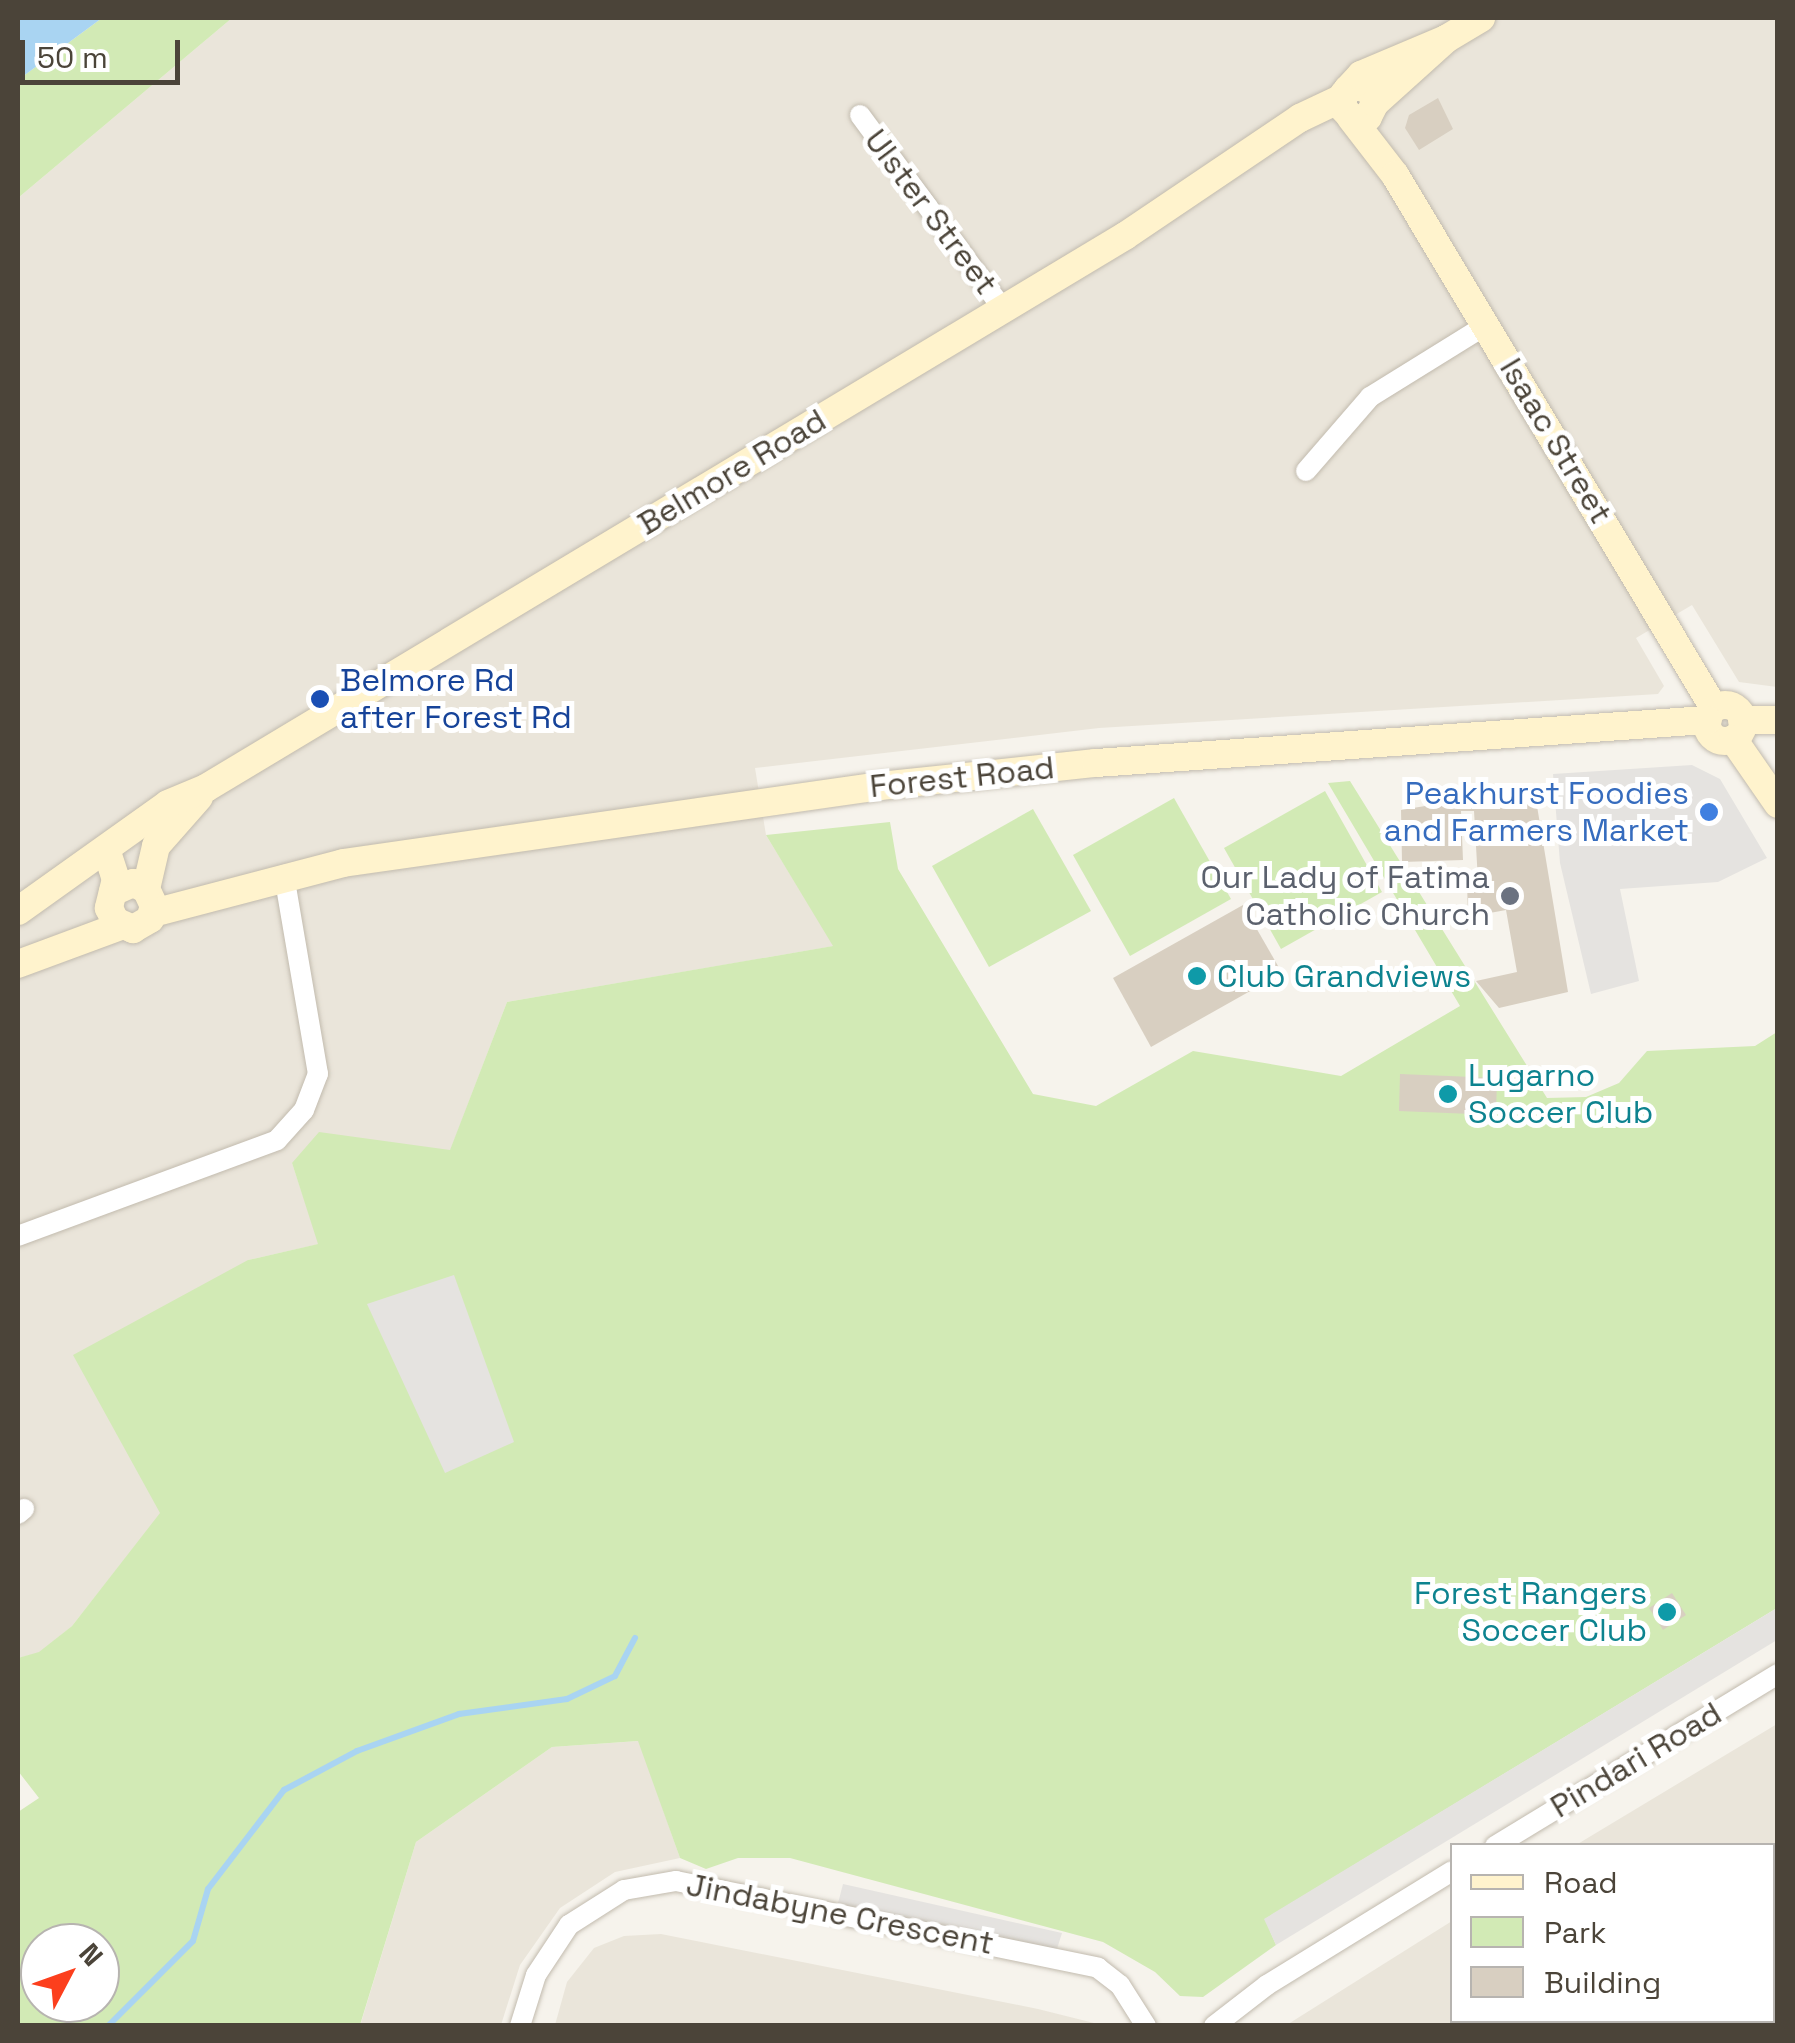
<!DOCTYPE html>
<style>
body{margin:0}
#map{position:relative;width:1795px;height:2043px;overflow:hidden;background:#f6f3ec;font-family:"Space Grotesk",sans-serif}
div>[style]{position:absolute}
.residential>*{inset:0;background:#eae5da}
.green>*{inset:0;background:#d2eab5}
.parking>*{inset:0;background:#e5e3e0}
.water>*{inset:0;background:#a9d4f2}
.stream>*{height:6px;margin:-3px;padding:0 3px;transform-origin:3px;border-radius:3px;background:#a9d4f2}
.building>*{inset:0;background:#d8cfc1}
.roads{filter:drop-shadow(0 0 2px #c2bbae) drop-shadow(0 0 2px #c2bbae)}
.street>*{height:20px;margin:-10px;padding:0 10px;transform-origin:10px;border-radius:10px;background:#fff}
.secondary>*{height:28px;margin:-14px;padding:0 14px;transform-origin:14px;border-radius:14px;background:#fff3cd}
.secondary>.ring{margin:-14px;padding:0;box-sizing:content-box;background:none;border:28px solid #fff3cd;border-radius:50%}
.dots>*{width:28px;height:28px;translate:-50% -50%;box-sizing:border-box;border:5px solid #fff;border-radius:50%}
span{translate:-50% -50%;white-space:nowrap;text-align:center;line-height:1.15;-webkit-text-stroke:10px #fff;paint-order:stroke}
.street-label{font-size:32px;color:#4b4439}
.transit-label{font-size:32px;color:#164399}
.left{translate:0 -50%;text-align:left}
.shop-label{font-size:32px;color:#366cbe}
.right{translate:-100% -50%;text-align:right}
.worship-label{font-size:32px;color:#5b616d}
.culture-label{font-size:32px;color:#0d838f}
.frame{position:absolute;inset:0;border:20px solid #4b4439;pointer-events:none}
.legend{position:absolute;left:1450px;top:1843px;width:325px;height:180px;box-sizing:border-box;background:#fff;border:2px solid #b7b4b0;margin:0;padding:12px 18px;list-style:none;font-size:30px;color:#4b4439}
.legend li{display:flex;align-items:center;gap:20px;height:50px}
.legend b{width:50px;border:2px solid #b7b4b0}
.north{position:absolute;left:20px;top:1923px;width:100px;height:100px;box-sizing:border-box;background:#fff;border:2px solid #b7b4b0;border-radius:50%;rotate:49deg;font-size:28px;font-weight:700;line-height:40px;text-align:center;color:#4b4439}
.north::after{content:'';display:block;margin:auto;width:35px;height:45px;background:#fc3f1d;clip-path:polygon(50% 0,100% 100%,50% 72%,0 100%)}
.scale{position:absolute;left:20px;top:40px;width:160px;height:45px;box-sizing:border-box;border:5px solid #4b4439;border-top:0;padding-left:12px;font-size:30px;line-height:35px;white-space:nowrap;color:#4b4439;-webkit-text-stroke:8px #fff;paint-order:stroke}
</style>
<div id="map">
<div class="residential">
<i style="clip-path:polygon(232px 18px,1777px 18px,1777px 687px,1739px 682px,1692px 605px,1636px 638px,1664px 686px,1658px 694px,1099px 728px,755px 768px,766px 835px,834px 946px,507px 1002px,450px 1151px,292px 1163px,319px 1244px,248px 1260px,161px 1513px,72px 1626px,39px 1653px,18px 1658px,18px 198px)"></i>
<i style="clip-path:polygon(1777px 1724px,1777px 2025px,1285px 2026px,1452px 1921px,1452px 2020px,1772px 2020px,1772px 1846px,1576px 1845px)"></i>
<i style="clip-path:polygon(639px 1741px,680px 1858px,615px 1872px,560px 1908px,520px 1965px,501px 2025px,360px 2026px,416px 1842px,552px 1747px)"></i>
<i style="clip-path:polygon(661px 1934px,1038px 2009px,1102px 2025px,555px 2025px,567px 1982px,594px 1948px,624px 1936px)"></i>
</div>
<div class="green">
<i style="clip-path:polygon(102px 18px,232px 18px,18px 198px,18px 80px)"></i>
<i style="clip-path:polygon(evenodd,1350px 781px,1547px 1098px,1586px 1097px,1619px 1083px,1647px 1051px,1755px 1046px,1777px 1032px,1777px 1608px,1265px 1919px,1276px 1945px,1203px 1997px,1180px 1996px,1155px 1972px,1103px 1942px,790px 1858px,738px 1858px,706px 1869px,680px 1858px,638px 1741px,552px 1747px,416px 1842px,360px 2025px,18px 2025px,18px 1812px,39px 1798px,18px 1771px,18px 1658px,39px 1652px,72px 1626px,160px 1513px,73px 1355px,248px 1260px,318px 1244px,292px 1163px,319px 1132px,450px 1150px,507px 1002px,833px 946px,766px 835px,890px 822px,898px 869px,1033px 1094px,1096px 1106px,1193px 1051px,1341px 1076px,1460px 1006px,1328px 783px,1350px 781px,40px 1943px,100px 1943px,100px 2003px,40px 2003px,40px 1943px)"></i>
<i style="clip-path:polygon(1325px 791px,1382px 892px,1281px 949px,1224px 848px)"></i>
<i style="clip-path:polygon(1174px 798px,1231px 899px,1130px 956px,1073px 855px)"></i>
<i style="clip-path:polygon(1033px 809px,1091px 911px,989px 967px,932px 866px)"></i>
</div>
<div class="parking">
<i style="clip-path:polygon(1692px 765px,1720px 779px,1767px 858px,1718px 882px,1620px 889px,1639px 981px,1591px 994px,1560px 863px,1553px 774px)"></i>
<i style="clip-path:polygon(454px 1275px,514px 1442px,445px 1473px,367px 1304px)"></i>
<i style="clip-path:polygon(1777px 1608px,1777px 1640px,1276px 1945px,1264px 1919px)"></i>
<i style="clip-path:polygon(843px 1884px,1062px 1933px,1054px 1958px,836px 1911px)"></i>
</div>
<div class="water">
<i style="clip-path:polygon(18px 18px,102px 18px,18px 80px)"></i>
</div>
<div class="stream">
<i style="left:108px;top:2026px;width:120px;rotate:-45deg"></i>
<i style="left:193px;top:1941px;width:54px;rotate:-73.9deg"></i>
<i style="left:208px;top:1889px;width:125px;rotate:-52.5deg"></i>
<i style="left:284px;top:1790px;width:83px;rotate:-28.1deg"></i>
<i style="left:357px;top:1751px;width:109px;rotate:-19.9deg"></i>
<i style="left:459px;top:1714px;width:109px;rotate:-7.9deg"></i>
<i style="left:567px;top:1699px;width:53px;rotate:-25.6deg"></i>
<i style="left:615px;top:1676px;width:43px;rotate:-62.2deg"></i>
</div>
<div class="building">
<i style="clip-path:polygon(1438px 98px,1453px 129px,1419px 150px,1405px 128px,1409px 115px)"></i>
<i style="clip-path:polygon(1534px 788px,1568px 992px,1499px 1008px,1476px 981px,1517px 972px,1506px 910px,1468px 917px,1467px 882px,1478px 881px,1474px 811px,1461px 811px,1463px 860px,1402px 862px,1401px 810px)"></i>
<i style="clip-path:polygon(1243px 905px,1282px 973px,1151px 1047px,1113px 978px)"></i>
<i style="clip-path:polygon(1400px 1074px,1497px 1078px,1496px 1115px,1399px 1111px)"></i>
<i style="clip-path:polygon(1672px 1593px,1686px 1615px,1663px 1630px,1649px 1608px)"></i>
</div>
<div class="roads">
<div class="street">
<i style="left:860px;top:115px;width:241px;rotate:53.6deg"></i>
<i style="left:1306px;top:471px;width:98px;rotate:-49.1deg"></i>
<i style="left:1370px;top:397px;width:137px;rotate:-31.8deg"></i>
<i style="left:18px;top:1236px;width:276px;rotate:-20.3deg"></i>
<i style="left:277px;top:1140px;width:40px;rotate:-48deg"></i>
<i style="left:304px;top:1110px;width:39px;rotate:-69deg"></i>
<i style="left:318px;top:1074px;width:202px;rotate:-99.7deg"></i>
<i style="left:18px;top:1514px;width:8px;rotate:-40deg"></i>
<i style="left:1495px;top:1846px;width:331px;rotate:-31.3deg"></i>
<i style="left:520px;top:2026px;width:53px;rotate:-72.6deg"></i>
<i style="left:536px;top:1975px;width:60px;rotate:-56.6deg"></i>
<i style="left:569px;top:1925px;width:65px;rotate:-32.5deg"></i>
<i style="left:624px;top:1890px;width:53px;rotate:-9.8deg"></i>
<i style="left:676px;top:1881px;width:431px;rotate:11.6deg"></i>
<i style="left:1098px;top:1968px;width:28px;rotate:38deg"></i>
<i style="left:1120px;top:1985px;width:49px;rotate:57.6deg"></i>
<i style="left:1214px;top:2026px;width:67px;rotate:-37.7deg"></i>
<i style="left:1267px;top:1985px;width:217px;rotate:-31.6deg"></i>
<i style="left:1754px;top:2026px;width:6px;rotate:-81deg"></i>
</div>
<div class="secondary">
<i style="left:1348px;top:89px;width:12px;rotate:-14deg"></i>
<i style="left:1360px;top:86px;width:13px;rotate:27deg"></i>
<i style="left:1372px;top:92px;width:11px;rotate:75deg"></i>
<i style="left:1375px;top:103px;width:16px;rotate:117deg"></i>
<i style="left:1368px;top:117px;width:15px;rotate:172deg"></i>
<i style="left:1353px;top:119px;width:16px;rotate:-133deg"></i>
<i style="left:1342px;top:107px;width:13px;rotate:-81deg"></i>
<i style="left:1344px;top:94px;width:6px;rotate:-51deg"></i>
<i style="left:1348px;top:89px;width:19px;rotate:-47deg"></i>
<i style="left:1361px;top:75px;width:92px;rotate:-23deg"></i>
<i style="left:1375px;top:103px;width:96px;rotate:-42deg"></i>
<i style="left:1446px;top:39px;width:41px;rotate:-31deg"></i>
<i style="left:1351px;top:118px;width:72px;rotate:52.3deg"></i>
<i style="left:1395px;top:175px;width:621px;rotate:59.1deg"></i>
<i class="ring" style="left:1707px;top:705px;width:8px;height:8px"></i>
<i style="left:1742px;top:720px;width:36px"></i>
<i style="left:1733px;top:739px;width:79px;rotate:55.3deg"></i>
<i style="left:107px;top:852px;width:28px;rotate:72deg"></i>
<i style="left:116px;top:879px;width:30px;rotate:104deg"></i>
<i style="left:109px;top:908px;width:14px;rotate:65deg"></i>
<i style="left:115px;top:921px;width:20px;rotate:24deg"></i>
<i style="left:133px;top:929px;width:20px;rotate:-30deg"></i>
<i style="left:150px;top:919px;width:14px;rotate:-73deg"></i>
<i style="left:154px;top:906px;width:19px;rotate:-115deg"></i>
<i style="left:146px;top:889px;width:14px;rotate:-155deg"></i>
<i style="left:133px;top:883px;width:22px;rotate:156deg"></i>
<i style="left:146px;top:889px;width:44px;rotate:-76.9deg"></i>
<i style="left:156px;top:846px;width:65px;rotate:-48.7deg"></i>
<i style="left:18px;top:911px;width:184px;rotate:-35.5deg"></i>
<i style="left:168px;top:804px;width:41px;rotate:-22.8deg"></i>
<i style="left:206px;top:788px;width:1072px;rotate:-30.99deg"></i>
<i style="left:1125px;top:236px;width:211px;rotate:-34deg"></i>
<i style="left:1300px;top:118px;width:47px;rotate:-25.5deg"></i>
<i style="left:153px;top:913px;width:196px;rotate:-14.7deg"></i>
<i style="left:343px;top:863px;width:542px;rotate:-8.16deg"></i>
<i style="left:880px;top:786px;width:217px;rotate:-6.1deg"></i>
<i style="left:1096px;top:763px;width:613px;rotate:-4.03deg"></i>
<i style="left:18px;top:964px;width:109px;rotate:-20.4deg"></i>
</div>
</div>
<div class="dots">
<i style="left:320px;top:699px;background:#1a4fb4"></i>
<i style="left:1709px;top:812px;background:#3f7fe0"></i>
<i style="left:1510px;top:896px;background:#6b7280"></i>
<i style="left:1197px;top:976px;background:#0f9aa8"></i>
<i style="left:1448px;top:1094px;background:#0f9aa8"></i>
<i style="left:1667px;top:1612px;background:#0f9aa8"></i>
</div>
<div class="street-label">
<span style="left:931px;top:212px;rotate:53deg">Ulster Street</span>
<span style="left:1556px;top:441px;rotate:59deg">Isaac Street</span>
<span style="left:732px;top:472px;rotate:-31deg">Belmore Road</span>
<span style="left:962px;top:777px;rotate:-6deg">Forest Road</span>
<span style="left:1636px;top:1760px;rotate:-31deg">Pindari Road</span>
<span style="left:840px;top:1914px;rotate:11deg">Jindabyne Crescent</span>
</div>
<div class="transit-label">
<span class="left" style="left:340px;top:699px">Belmore Rd<br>after Forest Rd</span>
</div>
<div class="shop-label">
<span class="right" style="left:1689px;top:812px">Peakhurst Foodies<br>and Farmers Market</span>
</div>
<div class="worship-label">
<span class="right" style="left:1490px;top:896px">Our Lady of Fatima<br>Catholic Church</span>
</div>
<div class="culture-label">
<span class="left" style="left:1217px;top:976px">Club Grandviews</span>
<span class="left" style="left:1468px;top:1094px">Lugarno<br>Soccer Club</span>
<span class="right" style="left:1647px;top:1612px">Forest Rangers<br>Soccer Club</span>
</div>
<div class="frame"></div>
<ul class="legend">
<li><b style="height:12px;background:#fff3cd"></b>Road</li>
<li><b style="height:28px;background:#d2eab5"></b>Park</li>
<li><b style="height:28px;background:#d8cfc1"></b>Building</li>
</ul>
<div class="north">N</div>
<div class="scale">50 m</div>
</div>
